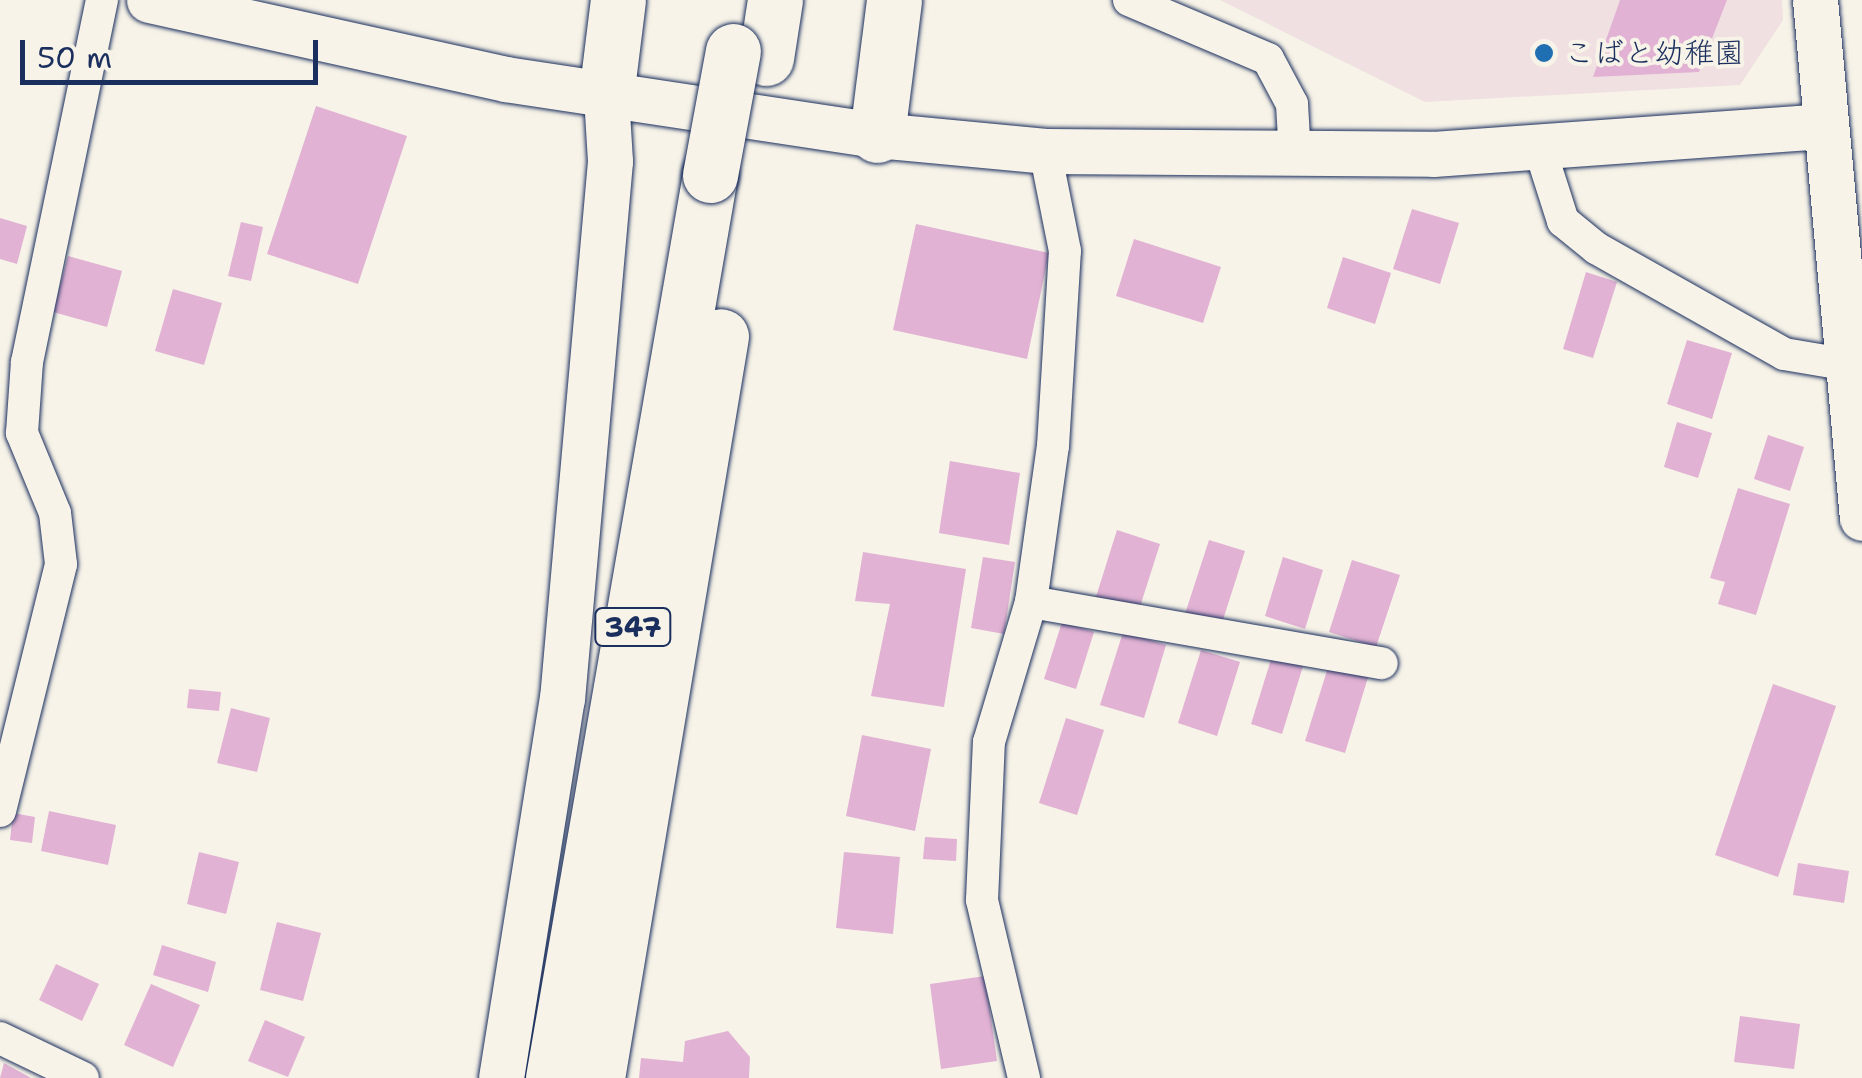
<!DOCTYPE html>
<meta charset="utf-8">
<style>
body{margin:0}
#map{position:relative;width:1862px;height:1078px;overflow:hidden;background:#f7f3e8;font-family:"Shantell Sans","Klee One",sans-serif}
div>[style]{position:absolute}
.built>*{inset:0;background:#f0e0e2}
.building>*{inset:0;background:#e1b2d3}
.roads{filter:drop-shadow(0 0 2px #1b2f5e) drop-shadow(0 0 2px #1b2f5e)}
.street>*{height:32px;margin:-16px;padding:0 16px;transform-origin:16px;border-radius:16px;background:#f7f3e8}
.secondary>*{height:45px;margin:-22.5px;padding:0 22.5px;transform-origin:22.5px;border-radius:22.5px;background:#f7f3e8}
.highway>*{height:55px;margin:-27.5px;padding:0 27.5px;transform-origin:27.5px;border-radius:27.5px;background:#f7f3e8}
.bridges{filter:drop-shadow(0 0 2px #1b2f5e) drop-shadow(0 0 2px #1b2f5e)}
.highway-bridge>*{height:55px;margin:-27.5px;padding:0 27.5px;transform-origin:27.5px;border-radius:27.5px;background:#f7f3e8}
.dots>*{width:28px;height:28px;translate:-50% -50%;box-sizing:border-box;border:5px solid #f7f3e8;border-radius:50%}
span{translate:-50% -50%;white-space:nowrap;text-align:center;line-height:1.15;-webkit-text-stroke:8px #f7f3e8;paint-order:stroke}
.shield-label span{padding:2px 8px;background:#f7f3e8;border:2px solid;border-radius:8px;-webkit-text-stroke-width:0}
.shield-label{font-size:28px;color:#1b2f5e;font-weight:700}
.poi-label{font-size:30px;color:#1b2f5e}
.left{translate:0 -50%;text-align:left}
.scale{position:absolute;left:20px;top:40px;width:298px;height:45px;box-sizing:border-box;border:5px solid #1b2f5e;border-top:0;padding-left:12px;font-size:30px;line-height:35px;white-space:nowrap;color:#1b2f5e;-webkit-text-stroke:8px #f7f3e8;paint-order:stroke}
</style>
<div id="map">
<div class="built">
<i style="clip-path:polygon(1220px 0,1782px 0,1783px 20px,1740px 85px,1425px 102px)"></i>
</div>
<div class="building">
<i style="clip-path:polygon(1620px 0,1727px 0,1699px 72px,1593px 77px)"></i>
<i style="clip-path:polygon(316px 106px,407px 136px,358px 284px,267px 254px)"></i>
<i style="clip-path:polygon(1412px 209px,1459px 223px,1440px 284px,1393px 269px)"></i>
<i style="clip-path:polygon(0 218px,27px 226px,17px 264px,0 259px)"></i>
<i style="clip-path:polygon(241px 222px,263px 227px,251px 281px,228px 276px)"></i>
<i style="clip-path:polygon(916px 224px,1049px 253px,1027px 359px,893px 330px)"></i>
<i style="clip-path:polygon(1134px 239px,1221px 267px,1203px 323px,1116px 296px)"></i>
<i style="clip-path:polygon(68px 256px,122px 271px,107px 327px,53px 312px)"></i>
<i style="clip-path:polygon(1343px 257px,1391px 273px,1375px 324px,1327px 308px)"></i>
<i style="clip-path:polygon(1586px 272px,1617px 282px,1593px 358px,1563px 349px)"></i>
<i style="clip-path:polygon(173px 289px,222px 303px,204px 365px,155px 351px)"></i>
<i style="clip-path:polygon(1687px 340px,1732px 353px,1712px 419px,1667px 404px)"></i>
<i style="clip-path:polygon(1677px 422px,1712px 433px,1698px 478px,1664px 467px)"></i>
<i style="clip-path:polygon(1768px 435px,1804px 447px,1790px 491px,1754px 479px)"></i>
<i style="clip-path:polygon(950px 461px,1020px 473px,1009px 545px,939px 533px)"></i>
<i style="clip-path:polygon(1738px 488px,1790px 504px,1756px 615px,1718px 604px,1725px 582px,1710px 578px)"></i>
<i style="clip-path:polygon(1117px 530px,1160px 544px,1138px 613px,1095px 600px)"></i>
<i style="clip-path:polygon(1209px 540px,1245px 551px,1221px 626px,1185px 614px)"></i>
<i style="clip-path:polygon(863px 552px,966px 569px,944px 707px,871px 696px,890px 604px,855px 601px)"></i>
<i style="clip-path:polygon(983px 557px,1015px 562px,1004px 634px,971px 628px)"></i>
<i style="clip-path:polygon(1283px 557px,1323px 570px,1305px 629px,1265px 616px)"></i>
<i style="clip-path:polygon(1352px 560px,1400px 575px,1376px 647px,1329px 632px)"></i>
<i style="clip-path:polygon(1062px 622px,1094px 632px,1076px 689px,1044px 679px)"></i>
<i style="clip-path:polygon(1123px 632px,1166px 645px,1144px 718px,1100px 705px)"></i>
<i style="clip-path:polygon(1201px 650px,1240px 662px,1217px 736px,1178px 723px)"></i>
<i style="clip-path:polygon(1273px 653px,1304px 663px,1282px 734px,1251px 724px)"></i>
<i style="clip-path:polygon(1330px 661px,1369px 674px,1345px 753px,1305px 741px)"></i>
<i style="clip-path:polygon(1773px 684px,1836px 706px,1778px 877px,1715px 855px)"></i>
<i style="clip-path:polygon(189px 689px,221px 692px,219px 711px,187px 708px)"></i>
<i style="clip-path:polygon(231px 708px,270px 718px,257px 772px,217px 763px)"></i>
<i style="clip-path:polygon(1066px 718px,1104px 730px,1077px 815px,1039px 803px)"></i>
<i style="clip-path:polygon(862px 735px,931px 749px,915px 831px,846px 816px)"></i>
<i style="clip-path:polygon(49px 811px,116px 825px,108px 865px,41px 851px)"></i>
<i style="clip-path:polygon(13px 813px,35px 817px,32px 843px,10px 840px)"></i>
<i style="clip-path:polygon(925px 837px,957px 839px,956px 861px,923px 859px)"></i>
<i style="clip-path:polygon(199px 852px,239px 862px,226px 914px,187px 904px)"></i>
<i style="clip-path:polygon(844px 852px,900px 857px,893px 934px,836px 928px)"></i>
<i style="clip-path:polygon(1798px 863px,1849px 871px,1844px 903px,1793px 895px)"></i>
<i style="clip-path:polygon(277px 922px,321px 933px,303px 1001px,260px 990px)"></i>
<i style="clip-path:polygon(162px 945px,216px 962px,208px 992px,153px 975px)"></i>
<i style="clip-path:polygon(56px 964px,99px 984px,82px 1021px,39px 1000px)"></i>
<i style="clip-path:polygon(985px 976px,997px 1061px,941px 1069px,930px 984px)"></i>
<i style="clip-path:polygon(151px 984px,200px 1005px,173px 1067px,124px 1045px)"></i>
<i style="clip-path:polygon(1740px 1016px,1800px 1024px,1794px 1069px,1734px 1062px)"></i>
<i style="clip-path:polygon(265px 1020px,305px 1037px,288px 1077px,248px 1061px)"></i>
<i style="clip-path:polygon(728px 1031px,750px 1057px,749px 1078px,639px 1078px,641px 1058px,683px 1062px,685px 1041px)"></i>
<i style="clip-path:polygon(4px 1063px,31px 1078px,0 1078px)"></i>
</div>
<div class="roads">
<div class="street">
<i style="left:1129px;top:0;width:151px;rotate:23deg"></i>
<i style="left:1268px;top:59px;width:51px;rotate:61.9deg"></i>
<i style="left:1292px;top:104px;width:52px;rotate:86.7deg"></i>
<i style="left:1540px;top:149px;width:76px;rotate:72.3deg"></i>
<i style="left:1563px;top:221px;width:43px;rotate:39.3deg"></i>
<i style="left:1596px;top:248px;width:216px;rotate:29.4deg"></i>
<i style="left:1784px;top:354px;width:66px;rotate:9.6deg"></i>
<i style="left:1031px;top:602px;width:356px;rotate:9.9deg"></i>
<i style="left:0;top:811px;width:254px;rotate:-76.1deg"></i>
<i style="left:61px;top:564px;width:51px;rotate:-96.7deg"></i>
<i style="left:55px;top:513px;width:87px;rotate:-112.4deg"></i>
<i style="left:22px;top:433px;width:71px;rotate:-86deg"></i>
<i style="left:27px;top:362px;width:370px;rotate:-78.3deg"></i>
<i style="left:0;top:1038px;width:92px;rotate:25.7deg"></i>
<i style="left:1024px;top:1078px;width:183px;rotate:-103.3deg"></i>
<i style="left:982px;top:900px;width:158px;rotate:-87.5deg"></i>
<i style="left:989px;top:742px;width:146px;rotate:-73.3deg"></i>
<i style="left:1031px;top:602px;width:158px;rotate:-82deg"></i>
<i style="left:1053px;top:446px;width:195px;rotate:-86.5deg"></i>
<i style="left:1065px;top:251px;width:102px;rotate:-101.3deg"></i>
</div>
<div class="secondary">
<i style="left:149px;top:0;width:366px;rotate:12.5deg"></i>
<i style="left:506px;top:79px;width:375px;rotate:8.6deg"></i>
<i style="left:877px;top:135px;width:169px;rotate:5.4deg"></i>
<i style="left:1045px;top:151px;width:388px;rotate:0.4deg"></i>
<i style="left:1433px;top:154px;width:394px;rotate:-4.1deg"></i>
<i style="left:1815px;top:0;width:520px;rotate:84.82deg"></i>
<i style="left:501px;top:1078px;width:384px;rotate:-80.9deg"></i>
<i style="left:562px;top:699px;width:540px;rotate:-84.9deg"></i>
<i style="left:610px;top:161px;width:65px;rotate:-93.5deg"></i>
</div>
<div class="highway">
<i style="left:766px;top:58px;width:59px;rotate:-81.2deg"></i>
<i style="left:606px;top:96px;width:97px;rotate:-82.9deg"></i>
<i style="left:877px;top:135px;width:136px;rotate:-82.8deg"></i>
<i style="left:553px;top:1078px;width:917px;rotate:-80.14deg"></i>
<i style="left:597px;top:1078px;width:752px;rotate:-80.51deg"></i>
</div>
</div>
<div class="bridges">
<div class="highway-bridge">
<i style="left:710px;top:175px;width:126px;rotate:-79.5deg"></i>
</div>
</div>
<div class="dots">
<i style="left:1544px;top:53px;background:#1f6fb2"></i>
</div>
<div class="shield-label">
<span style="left:633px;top:627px">347</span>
</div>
<div class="poi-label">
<span class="left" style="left:1564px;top:53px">こばと幼稚園</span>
</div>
<div class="scale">50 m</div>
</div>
